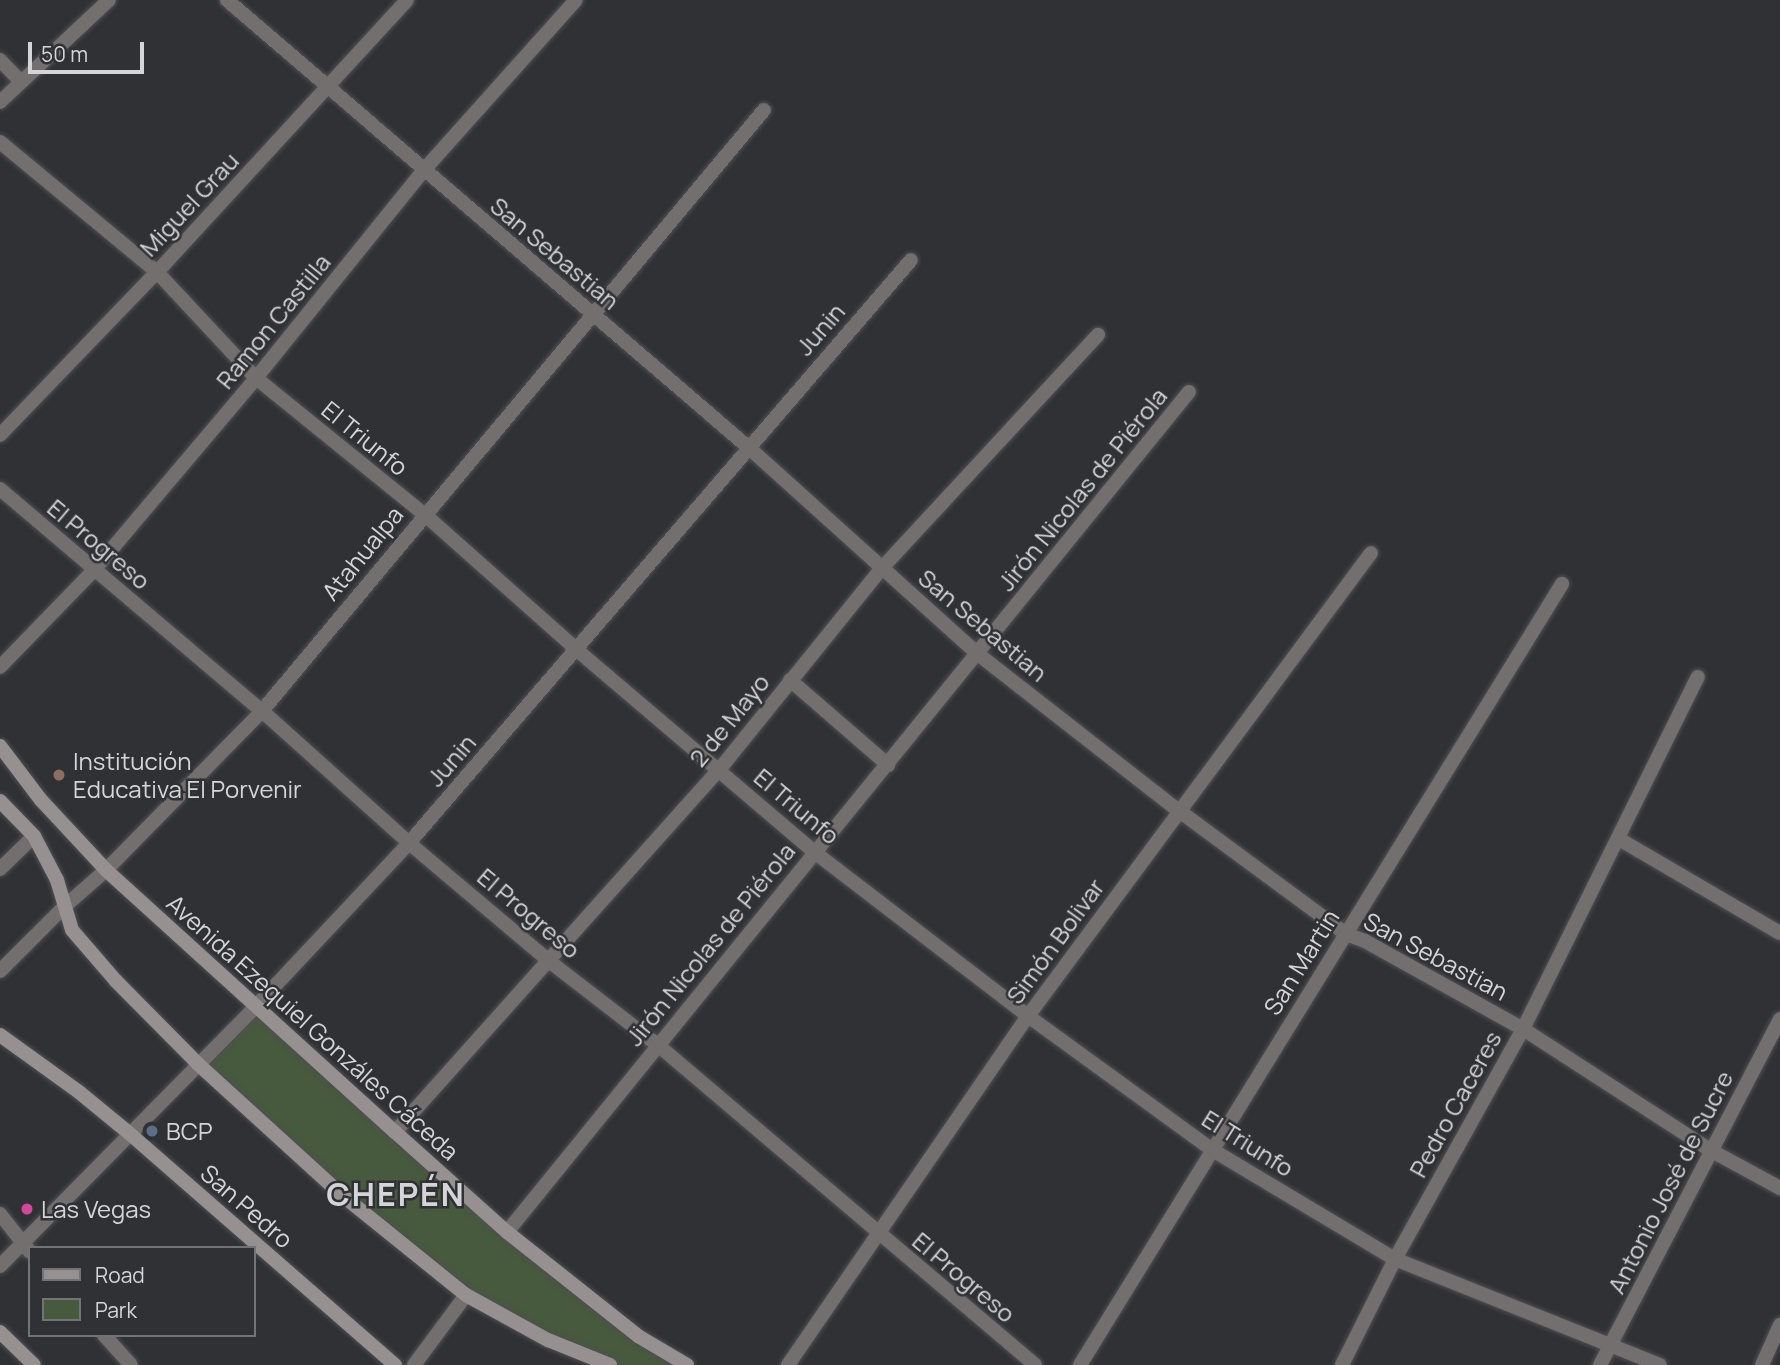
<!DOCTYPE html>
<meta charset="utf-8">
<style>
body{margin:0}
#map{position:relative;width:1780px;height:1365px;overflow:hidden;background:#303135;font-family:Manrope,sans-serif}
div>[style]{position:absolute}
.green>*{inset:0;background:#475a3d}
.roads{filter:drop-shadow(0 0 2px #4e4f53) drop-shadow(0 0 2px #4e4f53)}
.street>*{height:14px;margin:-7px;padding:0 7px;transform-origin:7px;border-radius:7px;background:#726f6e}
.secondary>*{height:14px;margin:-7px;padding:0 7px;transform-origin:7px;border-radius:7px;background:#969190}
.dots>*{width:19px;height:19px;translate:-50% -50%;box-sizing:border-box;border:4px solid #303135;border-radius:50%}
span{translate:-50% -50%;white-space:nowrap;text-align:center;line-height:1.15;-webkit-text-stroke:5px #303135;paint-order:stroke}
.street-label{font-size:24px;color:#d5d5d9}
.poi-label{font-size:24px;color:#d5d5d9}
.left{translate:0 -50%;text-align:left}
.district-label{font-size:32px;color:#d5d5d9;font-weight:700;letter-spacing:2px}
.legend{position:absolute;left:28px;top:1246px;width:228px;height:91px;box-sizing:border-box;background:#303135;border:2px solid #727377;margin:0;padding:9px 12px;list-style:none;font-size:21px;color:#d5d5d9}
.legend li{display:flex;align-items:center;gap:14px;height:35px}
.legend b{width:35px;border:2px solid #727377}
.scale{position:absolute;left:28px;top:42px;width:116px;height:32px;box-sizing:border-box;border:4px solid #d5d5d9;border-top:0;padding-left:9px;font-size:21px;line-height:24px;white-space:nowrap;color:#d5d5d9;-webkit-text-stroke:5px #303135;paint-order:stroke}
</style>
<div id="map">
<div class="green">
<i style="clip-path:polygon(256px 1006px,507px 1232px,687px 1365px,610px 1365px,466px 1295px,198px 1064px)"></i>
</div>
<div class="roads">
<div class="street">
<i style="left:227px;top:0;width:686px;rotate:40.63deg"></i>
<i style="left:748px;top:447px;width:309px;rotate:42deg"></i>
<i style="left:978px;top:654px;width:254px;rotate:38deg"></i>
<i style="left:1178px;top:810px;width:209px;rotate:36.4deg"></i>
<i style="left:1346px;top:934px;width:20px;rotate:20deg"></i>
<i style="left:1365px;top:941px;width:181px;rotate:29.1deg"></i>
<i style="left:1523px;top:1029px;width:223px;rotate:32.9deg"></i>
<i style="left:1710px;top:1150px;width:80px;rotate:28.5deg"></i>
<i style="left:0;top:60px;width:30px;rotate:46deg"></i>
<i style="left:0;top:102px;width:149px;rotate:-43.1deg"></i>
<i style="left:0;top:142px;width:204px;rotate:39.6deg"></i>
<i style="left:157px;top:272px;width:145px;rotate:47deg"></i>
<i style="left:256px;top:378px;width:216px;rotate:39deg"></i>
<i style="left:424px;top:514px;width:205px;rotate:41.6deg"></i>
<i style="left:577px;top:650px;width:310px;rotate:40.4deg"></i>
<i style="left:813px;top:851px;width:271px;rotate:37.5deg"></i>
<i style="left:1028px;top:1016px;width:226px;rotate:36deg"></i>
<i style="left:1211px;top:1149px;width:214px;rotate:30.9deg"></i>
<i style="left:1395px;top:1259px;width:285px;rotate:21.8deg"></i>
<i style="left:0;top:435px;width:226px;rotate:-46.1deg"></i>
<i style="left:157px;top:272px;width:369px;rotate:-47.4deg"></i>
<i style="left:0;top:489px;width:343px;rotate:40.3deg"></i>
<i style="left:262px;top:711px;width:198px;rotate:41.9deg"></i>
<i style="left:409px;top:843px;width:183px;rotate:40.1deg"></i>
<i style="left:549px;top:961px;width:139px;rotate:37.7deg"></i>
<i style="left:659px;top:1046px;width:493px;rotate:40.3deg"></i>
<i style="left:0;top:667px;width:135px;rotate:-45.9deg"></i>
<i style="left:94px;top:570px;width:251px;rotate:-49.8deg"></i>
<i style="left:256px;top:378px;width:266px;rotate:-51.1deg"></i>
<i style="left:423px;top:171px;width:229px;rotate:-48.2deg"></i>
<i style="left:790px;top:680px;width:130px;rotate:40.9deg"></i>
<i style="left:1619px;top:839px;width:186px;rotate:30.3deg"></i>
<i style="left:0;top:869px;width:47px;rotate:-44.1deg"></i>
<i style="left:0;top:971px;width:91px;rotate:-45deg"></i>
<i style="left:64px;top:907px;width:56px;rotate:-41.4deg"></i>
<i style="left:106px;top:870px;width:223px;rotate:-45.5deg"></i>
<i style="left:262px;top:711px;width:783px;rotate:-50.13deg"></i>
<i style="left:395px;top:1132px;width:486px;rotate:-48.2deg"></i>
<i style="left:719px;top:770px;width:260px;rotate:-51.1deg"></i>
<i style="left:882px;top:568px;width:318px;rotate:-47.2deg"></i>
<i style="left:0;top:1214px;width:48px;rotate:51.7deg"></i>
<i style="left:507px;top:1232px;width:1082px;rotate:-50.93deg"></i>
<i style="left:0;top:1266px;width:365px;rotate:-45.4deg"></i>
<i style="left:256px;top:1006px;width:224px;rotate:-46.8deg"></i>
<i style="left:409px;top:843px;width:769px;rotate:-49.27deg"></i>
<i style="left:104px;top:1335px;width:40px;rotate:48deg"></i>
<i style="left:414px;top:1365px;width:87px;rotate:-53.4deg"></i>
<i style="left:788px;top:1365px;width:424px;rotate:-55.5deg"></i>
<i style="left:1028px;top:1016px;width:576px;rotate:-53.47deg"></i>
<i style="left:1080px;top:1365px;width:918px;rotate:-58.32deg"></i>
<i style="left:1342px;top:1365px;width:119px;rotate:-63.4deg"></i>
<i style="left:1395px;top:1259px;width:263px;rotate:-60.9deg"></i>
<i style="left:1523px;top:1029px;width:393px;rotate:-63.6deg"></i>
<i style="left:1600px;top:1365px;width:390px;rotate:-62.5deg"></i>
<i style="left:1762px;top:1365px;width:44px;rotate:-65.8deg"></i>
</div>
<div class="secondary">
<i style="left:0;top:746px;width:68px;rotate:52.8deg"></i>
<i style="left:41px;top:800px;width:96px;rotate:47.1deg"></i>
<i style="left:106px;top:870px;width:390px;rotate:42.2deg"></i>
<i style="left:395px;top:1132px;width:150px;rotate:41.8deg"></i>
<i style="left:507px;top:1232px;width:167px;rotate:38.4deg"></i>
<i style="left:638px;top:1336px;width:57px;rotate:30.6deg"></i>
<i style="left:0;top:801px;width:49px;rotate:45.8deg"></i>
<i style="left:34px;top:836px;width:50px;rotate:62.4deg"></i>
<i style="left:57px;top:880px;width:52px;rotate:73.3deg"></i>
<i style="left:72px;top:930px;width:67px;rotate:49.2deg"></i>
<i style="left:116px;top:981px;width:117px;rotate:45.3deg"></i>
<i style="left:198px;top:1064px;width:195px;rotate:42.3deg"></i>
<i style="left:342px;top:1195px;width:159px;rotate:38.9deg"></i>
<i style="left:466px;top:1295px;width:94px;rotate:28.8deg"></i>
<i style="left:548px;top:1340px;width:67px;rotate:22deg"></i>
<i style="left:0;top:1035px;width:97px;rotate:35.8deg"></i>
<i style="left:79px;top:1092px;width:65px;rotate:39.4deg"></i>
<i style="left:129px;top:1133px;width:353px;rotate:41.1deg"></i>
<i style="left:0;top:1332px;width:47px;rotate:44.1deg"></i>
</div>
</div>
<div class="dots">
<i style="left:59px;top:775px;background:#8d6e63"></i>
<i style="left:152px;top:1131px;background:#5c6f8a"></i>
<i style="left:27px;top:1209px;background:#d1479c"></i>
</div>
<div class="street-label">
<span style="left:189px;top:204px;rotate:-47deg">Miguel Grau</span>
<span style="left:555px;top:253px;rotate:40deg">San Sebastian</span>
<span style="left:273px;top:321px;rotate:-51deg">Ramon Castilla</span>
<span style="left:820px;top:329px;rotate:-49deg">Junin</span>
<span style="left:365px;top:438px;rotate:39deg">El Triunfo</span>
<span style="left:1082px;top:489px;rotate:-51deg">Jirón Nicolas de Piérola</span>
<span style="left:99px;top:544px;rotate:40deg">El Progreso</span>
<span style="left:362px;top:553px;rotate:-51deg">Atahualpa</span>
<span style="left:983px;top:625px;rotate:40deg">San Sebastian</span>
<span style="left:729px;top:720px;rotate:-51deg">2 de Mayo</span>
<span style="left:451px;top:760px;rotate:-49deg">Junin</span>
<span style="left:797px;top:806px;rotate:40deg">El Triunfo</span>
<span style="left:529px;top:913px;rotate:40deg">El Progreso</span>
<span style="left:1055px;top:941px;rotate:-54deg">Simón Bolivar</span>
<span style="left:710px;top:944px;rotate:-51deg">Jirón Nicolas de Piérola</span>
<span style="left:1436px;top:956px;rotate:28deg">San Sebastian</span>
<span style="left:1301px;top:962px;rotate:-58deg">San Martin</span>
<span style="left:313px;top:1027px;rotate:42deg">Avenida Ezequiel Gonzáles Cáceda</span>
<span style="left:1455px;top:1104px;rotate:-61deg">Pedro Caceres</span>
<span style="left:1248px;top:1143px;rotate:32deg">El Triunfo</span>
<span style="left:1670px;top:1182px;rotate:-63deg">Antonio José de Sucre</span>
<span style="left:247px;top:1206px;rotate:41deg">San Pedro</span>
<span style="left:964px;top:1277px;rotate:40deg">El Progreso</span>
</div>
<div class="poi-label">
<span class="left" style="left:73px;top:775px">Institución<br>Educativa El Porvenir</span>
<span class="left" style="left:166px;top:1131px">BCP</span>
<span class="left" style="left:41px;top:1209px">Las Vegas</span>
</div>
<div class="district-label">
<span style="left:396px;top:1194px">CHEPÉN</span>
</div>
<ul class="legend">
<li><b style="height:9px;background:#969190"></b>Road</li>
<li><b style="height:19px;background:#475a3d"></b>Park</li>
</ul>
<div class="scale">50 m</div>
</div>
